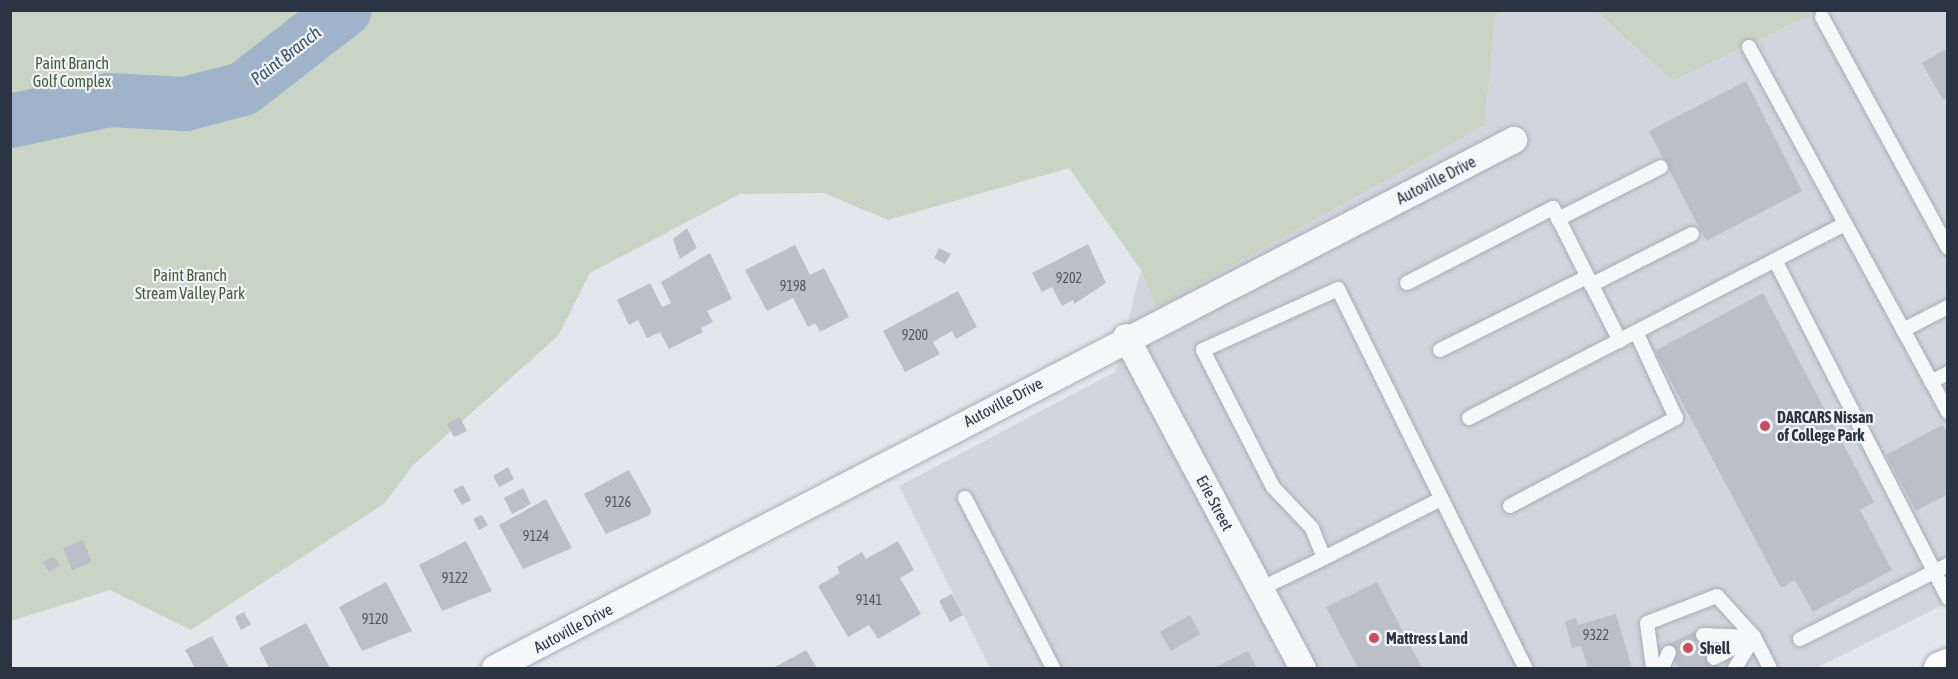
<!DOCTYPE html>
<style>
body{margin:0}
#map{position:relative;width:1958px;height:679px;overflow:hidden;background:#e3e6eb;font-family:"Asap Condensed",sans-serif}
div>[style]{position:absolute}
.built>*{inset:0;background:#d1d5dd}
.green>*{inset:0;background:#c8d5c4}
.river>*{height:54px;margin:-27px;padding:0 27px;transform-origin:27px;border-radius:27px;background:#9fb4ca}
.building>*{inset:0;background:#babfc8}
.roads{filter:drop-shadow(0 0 2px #a8adb5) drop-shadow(0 0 2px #a8adb5)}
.lane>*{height:14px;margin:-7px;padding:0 7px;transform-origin:7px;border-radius:7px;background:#f6f7f9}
.street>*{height:26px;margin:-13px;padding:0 13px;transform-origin:13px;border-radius:13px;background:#f6f7f9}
.primary>*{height:33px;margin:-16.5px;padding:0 16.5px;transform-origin:16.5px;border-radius:16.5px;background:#fff}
.dots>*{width:16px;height:16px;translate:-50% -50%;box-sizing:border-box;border:3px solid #f3f5f8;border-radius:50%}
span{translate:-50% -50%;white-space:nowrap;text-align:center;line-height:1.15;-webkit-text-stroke:4.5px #f3f5f8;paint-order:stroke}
.number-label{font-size:14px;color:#4f5764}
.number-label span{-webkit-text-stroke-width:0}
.park-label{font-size:16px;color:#3f5f38}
.street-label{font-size:16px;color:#2b3443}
.poi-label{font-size:16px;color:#2b3443;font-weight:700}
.left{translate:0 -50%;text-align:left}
.water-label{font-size:18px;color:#355277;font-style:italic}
.frame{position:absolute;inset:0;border:12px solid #2b3443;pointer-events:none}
</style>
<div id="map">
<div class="built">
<i style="clip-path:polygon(1506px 11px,1596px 11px,1672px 81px,1820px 11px,1947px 11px,1947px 603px,1816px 668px,990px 668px,899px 486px,1115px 372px,1141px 270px,1157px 308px,1485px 125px,1495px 17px)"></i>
</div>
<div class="green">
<i style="clip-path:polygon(11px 11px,1506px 11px,1495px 17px,1485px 125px,1157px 308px,1141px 270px,1069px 168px,888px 220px,824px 193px,740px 194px,590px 273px,558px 336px,413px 465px,385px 503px,191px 630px,110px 590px,11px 621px)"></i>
<i style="clip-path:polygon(1596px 11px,1820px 11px,1672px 81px)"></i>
</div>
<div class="river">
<i style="left:10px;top:121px;width:101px;rotate:-12deg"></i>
<i style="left:109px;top:100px;width:76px;rotate:3deg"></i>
<i style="left:185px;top:104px;width:60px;rotate:-14.5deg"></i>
<i style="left:243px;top:89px;width:129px;rotate:-37.8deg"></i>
</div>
<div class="building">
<i style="clip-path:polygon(1946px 49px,1948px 97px,1943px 100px,1922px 63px)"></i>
<i style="clip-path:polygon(1746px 81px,1802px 191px,1706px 241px,1649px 131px)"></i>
<i style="clip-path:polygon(687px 228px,697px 248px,680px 259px,673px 239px)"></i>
<i style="clip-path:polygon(1088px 244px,1106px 283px,1074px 304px,1073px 300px,1062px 306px,1052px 287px,1042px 292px,1032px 273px)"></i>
<i style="clip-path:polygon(795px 245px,810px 275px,824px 268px,849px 317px,820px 332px,815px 323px,808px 327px,793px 298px,767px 311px,745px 270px)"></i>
<i style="clip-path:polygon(939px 248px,951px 254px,945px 264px,934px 258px)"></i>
<i style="clip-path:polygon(710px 253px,732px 299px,707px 311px,713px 322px,701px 328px,703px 332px,669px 349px,660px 332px,647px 338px,638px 320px,629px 325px,617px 300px,650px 283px,662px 307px,671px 303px,661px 282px)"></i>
<i style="clip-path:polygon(958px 291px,977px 327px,956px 339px,952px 331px,933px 342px,940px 354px,905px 372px,883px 331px)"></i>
<i style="clip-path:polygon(1763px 293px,1874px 502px,1860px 510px,1892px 570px,1813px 612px,1795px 580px,1781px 588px,1655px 351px)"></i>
<i style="clip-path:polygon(460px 417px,467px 431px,454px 437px,447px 424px)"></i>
<i style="clip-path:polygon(1942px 425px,1948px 434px,1948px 494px,1916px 511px,1886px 455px)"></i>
<i style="clip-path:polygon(508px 467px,514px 479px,499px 487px,493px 476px)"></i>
<i style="clip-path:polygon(629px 470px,651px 510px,650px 515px,606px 534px,584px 494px)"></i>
<i style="clip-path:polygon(463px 485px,471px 500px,462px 505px,453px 490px)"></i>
<i style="clip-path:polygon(523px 488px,531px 504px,512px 514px,504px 498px)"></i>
<i style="clip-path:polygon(546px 499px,572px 548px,523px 569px,499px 525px)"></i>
<i style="clip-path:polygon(482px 515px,488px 525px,479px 530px,473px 519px)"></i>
<i style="clip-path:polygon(83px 540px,92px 562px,72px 570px,63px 548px)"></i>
<i style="clip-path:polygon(466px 541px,492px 591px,442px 611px,419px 565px)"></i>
<i style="clip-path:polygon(898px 541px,914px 570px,900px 578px,921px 614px,878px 639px,869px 625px,848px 637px,818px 586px,840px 573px,837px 567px,862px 552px,866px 559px)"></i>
<i style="clip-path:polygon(53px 556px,60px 565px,49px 572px,43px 562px)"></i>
<i style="clip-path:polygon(386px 582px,412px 631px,362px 651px,339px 607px)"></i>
<i style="clip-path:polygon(1377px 582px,1422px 668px,1358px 668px,1326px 607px)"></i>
<i style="clip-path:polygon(952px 594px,963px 615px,950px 622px,939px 601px)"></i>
<i style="clip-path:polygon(244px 612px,251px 624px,241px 630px,235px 617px)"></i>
<i style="clip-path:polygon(1616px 614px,1632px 668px,1588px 668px,1581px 646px,1572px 648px,1565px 621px,1576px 618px,1578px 625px)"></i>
<i style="clip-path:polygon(1190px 615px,1200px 634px,1171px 651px,1160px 632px)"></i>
<i style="clip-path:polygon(306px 623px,330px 668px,269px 668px,259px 648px)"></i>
<i style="clip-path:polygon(1700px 629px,1719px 668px,1678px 668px,1666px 645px)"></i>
<i style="clip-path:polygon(212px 636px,229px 668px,195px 668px,185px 650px)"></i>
<i style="clip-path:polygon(806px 650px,817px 668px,773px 668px)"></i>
<i style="clip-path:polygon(1248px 651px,1257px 668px,1214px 668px)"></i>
</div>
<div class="roads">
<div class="lane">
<i style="left:1822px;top:17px;width:263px;rotate:61.4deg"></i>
<i style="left:1749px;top:47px;width:416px;rotate:61.4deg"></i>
<i style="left:1558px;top:219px;width:115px;rotate:-26.8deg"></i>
<i style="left:1775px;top:260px;width:380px;rotate:62.9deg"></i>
<i style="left:1407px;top:283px;width:164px;rotate:-27.2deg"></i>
<i style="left:1553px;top:208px;width:149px;rotate:63.3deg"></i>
<i style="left:1591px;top:285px;width:113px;rotate:-26.8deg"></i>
<i style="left:1903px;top:330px;width:51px;rotate:-27.1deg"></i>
<i style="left:1440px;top:350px;width:164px;rotate:-26.4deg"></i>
<i style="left:1931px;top:382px;width:19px;rotate:-28deg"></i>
<i style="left:1469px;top:418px;width:423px;rotate:-27.3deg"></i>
<i style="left:965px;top:498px;width:191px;rotate:62.6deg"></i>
<i style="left:1510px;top:506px;width:188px;rotate:-27.9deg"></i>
<i style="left:1676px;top:418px;width:95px;rotate:-114.9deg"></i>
<i style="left:1324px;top:558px;width:131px;rotate:-26.8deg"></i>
<i style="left:1260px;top:589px;width:71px;rotate:-25.8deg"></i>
<i style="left:1324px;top:558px;width:32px;rotate:-112deg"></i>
<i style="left:1312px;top:528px;width:57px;rotate:-133.6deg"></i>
<i style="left:1273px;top:487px;width:154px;rotate:-117.1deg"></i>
<i style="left:1203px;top:350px;width:148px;rotate:-24.3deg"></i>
<i style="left:1338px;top:289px;width:423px;rotate:63.7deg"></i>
<i style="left:1703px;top:635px;width:49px;rotate:2.3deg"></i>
<i style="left:1800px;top:639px;width:165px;rotate:-26.6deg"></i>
<i style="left:1714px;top:658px;width:45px;rotate:-27.7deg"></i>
<i style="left:1754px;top:637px;width:35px;rotate:63deg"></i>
<i style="left:1653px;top:668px;width:45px;rotate:-97.6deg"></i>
<i style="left:1647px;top:623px;width:75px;rotate:-21.1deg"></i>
<i style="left:1717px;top:596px;width:55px;rotate:47.9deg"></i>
<i style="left:1662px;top:668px;width:17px;rotate:-66deg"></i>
<i style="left:1735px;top:668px;width:34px;rotate:-58deg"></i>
</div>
<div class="street">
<i style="left:1126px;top:337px;width:375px;rotate:61.9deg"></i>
<i style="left:495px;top:668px;width:1148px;rotate:-27.39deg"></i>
</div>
<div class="primary">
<i style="left:1940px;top:668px;width:9px;rotate:-21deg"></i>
</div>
</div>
<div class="dots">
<i style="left:1765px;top:426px;background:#ce4a5d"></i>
<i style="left:1374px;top:638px;background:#ce4a5d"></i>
<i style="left:1688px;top:648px;background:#ce4a5d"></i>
</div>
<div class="number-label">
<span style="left:1069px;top:278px">9202</span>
<span style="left:793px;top:286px">9198</span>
<span style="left:915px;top:335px">9200</span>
<span style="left:618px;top:502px">9126</span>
<span style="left:536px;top:536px">9124</span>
<span style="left:455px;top:578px">9122</span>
<span style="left:869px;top:600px">9141</span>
<span style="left:375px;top:619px">9120</span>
<span style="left:1596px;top:635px">9322</span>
</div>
<div class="park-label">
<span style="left:72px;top:72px">Paint Branch<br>Golf Complex</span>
<span style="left:190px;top:284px">Paint Branch<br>Stream Valley Park</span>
</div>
<div class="street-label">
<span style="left:1436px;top:180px;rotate:-27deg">Autoville Drive</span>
<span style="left:1003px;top:402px;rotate:-28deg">Autoville Drive</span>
<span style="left:1215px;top:503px;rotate:62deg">Erie Street</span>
<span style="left:573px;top:628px;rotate:-28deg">Autoville Drive</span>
</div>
<div class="poi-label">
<span class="left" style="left:1777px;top:426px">DARCARS Nissan<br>of College Park</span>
<span class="left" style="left:1386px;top:638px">Mattress Land</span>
<span class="left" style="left:1700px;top:648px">Shell</span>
</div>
<div class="water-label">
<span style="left:286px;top:56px;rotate:-38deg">Paint Branch</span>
</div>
<div class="frame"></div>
</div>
